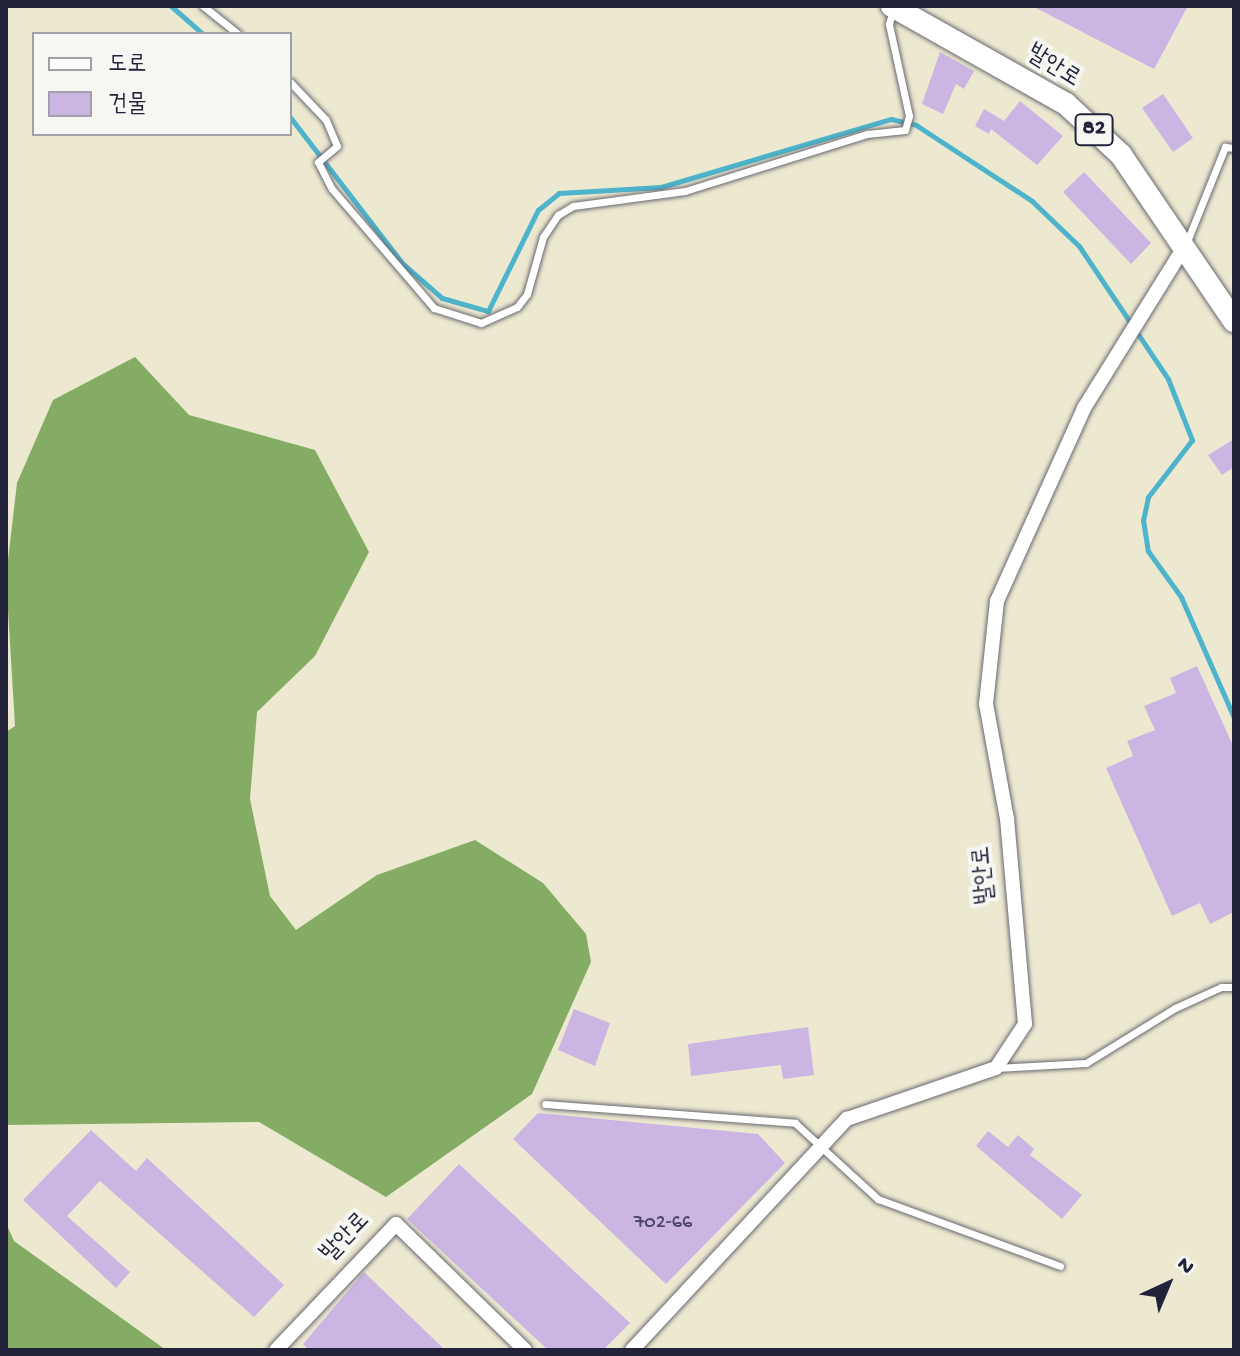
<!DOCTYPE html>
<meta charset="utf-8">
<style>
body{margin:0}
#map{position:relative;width:1240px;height:1356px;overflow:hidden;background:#ede9d1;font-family:"Gochi Hand","Poor Story",sans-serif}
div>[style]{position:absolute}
.forest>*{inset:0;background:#84ac64}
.stream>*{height:5px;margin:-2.5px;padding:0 2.5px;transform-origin:2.5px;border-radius:2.5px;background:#4db4cc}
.building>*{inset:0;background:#cbb6e3}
.roads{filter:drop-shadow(0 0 2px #696870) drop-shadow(0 0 2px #696870)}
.lane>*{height:7px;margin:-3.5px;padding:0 3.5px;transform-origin:3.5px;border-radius:3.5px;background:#fff}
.street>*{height:14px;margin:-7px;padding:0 7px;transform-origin:7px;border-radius:7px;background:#fff}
.primary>*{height:22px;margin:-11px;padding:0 11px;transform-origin:11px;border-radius:11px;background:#fff}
span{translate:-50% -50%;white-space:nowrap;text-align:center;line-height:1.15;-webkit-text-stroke:8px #f6f6f2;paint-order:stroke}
.number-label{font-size:20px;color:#4c4765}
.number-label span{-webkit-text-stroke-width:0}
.shield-label span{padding:2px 6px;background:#f6f6f2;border:2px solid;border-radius:6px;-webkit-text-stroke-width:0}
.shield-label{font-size:22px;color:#22223b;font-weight:700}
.street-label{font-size:24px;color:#22223b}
.frame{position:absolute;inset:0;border:8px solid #22223b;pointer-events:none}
.legend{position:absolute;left:32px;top:32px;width:260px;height:104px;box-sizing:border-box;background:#f6f6f2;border:2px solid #a1a1a9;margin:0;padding:10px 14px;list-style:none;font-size:24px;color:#22223b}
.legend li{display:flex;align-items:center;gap:16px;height:40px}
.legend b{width:40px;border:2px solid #a1a1a9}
.north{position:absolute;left:1128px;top:1244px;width:80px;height:80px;-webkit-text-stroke:6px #f6f6f2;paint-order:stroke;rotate:44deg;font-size:22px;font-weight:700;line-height:32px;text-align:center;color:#22223b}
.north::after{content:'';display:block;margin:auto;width:28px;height:36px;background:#22223b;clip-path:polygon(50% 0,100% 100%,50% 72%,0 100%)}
</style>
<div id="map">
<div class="forest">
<i style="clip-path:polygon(135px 357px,189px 415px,315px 450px,369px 552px,315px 656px,257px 712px,250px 799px,270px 896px,296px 930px,377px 875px,475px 840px,543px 883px,586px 934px,591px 962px,532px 1094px,386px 1197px,259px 1122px,6px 1125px,6px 732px,15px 726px,6px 577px,17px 483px,53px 400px)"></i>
<i style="clip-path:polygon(6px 1223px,14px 1241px,166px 1350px,6px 1350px)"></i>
</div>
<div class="stream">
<i style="left:171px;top:6px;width:43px;rotate:41.2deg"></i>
<i style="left:290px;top:117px;width:185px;rotate:52.5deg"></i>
<i style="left:403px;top:264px;width:52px;rotate:41.1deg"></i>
<i style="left:442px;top:298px;width:48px;rotate:15.8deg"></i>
<i style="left:488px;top:311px;width:113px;rotate:-63.7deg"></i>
<i style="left:538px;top:210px;width:27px;rotate:-39deg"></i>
<i style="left:559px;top:193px;width:102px;rotate:-3.4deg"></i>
<i style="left:661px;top:187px;width:240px;rotate:-16.5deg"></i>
<i style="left:891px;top:119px;width:26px;rotate:13deg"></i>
<i style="left:916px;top:125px;width:139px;rotate:33.2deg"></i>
<i style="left:1032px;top:201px;width:65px;rotate:43.8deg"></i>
<i style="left:1079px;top:246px;width:160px;rotate:56.2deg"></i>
<i style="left:1168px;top:379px;width:66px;rotate:68.5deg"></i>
<i style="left:1192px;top:440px;width:72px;rotate:127.7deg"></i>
<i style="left:1148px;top:497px;width:24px;rotate:102deg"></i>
<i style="left:1143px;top:520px;width:31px;rotate:81deg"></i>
<i style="left:1148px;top:551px;width:57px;rotate:54.3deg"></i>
<i style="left:1181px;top:597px;width:132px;rotate:66.3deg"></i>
</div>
<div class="building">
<i style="clip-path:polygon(1032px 6px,1188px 6px,1154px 69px)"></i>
<i style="clip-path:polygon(940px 52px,974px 71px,964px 89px,956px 84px,943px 114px,922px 104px)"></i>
<i style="clip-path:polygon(1163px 94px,1193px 138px,1173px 152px,1142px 108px)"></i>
<i style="clip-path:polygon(1020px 101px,1063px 136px,1037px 165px,991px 129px,989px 134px,975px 126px,984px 109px,1004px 121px)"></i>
<i style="clip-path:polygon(1084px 172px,1151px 243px,1131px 264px,1063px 192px)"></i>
<i style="clip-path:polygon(1234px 439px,1234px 467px,1222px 475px,1208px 455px)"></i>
<i style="clip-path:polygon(1197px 666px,1234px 748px,1234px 912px,1210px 924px,1200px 903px,1172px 916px,1106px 768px,1133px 756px,1127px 741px,1155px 730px,1144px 706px,1176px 693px,1170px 678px)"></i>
<i style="clip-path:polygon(574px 1009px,610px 1023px,595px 1066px,558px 1050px)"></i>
<i style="clip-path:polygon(808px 1027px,814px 1075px,783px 1079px,781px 1065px,691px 1076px,688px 1044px)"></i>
<i style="clip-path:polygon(538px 1113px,758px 1134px,785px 1163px,666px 1284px,513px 1139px)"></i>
<i style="clip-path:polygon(91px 1130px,136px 1171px,147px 1158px,284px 1285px,254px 1317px,100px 1181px,67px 1216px,130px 1272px,116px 1288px,23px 1200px)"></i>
<i style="clip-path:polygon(988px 1131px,1008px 1147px,1018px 1135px,1034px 1149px,1030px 1155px,1082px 1195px,1062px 1219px,976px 1146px)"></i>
<i style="clip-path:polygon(459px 1164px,630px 1323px,603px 1350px,548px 1350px,407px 1219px)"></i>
<i style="clip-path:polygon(364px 1272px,445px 1350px,309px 1350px,303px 1344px)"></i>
</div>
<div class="roads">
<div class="lane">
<i style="left:203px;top:6px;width:45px;rotate:38.7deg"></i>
<i style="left:290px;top:82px;width:52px;rotate:46.5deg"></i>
<i style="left:326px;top:120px;width:28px;rotate:67deg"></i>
<i style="left:337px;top:146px;width:25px;rotate:140deg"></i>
<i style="left:318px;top:162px;width:30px;rotate:63deg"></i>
<i style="left:332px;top:189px;width:157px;rotate:49.4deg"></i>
<i style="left:434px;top:308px;width:49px;rotate:17.7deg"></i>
<i style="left:481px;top:323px;width:39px;rotate:-24deg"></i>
<i style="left:517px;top:307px;width:16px;rotate:-52deg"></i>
<i style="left:527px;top:294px;width:59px;rotate:-74.3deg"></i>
<i style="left:543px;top:237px;width:27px;rotate:-56deg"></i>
<i style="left:558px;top:215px;width:17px;rotate:-31deg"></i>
<i style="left:573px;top:206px;width:113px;rotate:-7.6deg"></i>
<i style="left:685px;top:191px;width:191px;rotate:-17.4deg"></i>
<i style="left:867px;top:134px;width:38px;rotate:-6deg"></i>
<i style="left:905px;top:130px;width:15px;rotate:-74deg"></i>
<i style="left:909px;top:116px;width:94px;rotate:-102.3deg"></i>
<i style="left:889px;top:24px;width:16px;rotate:-75deg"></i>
<i style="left:1186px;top:244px;width:105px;rotate:-68.1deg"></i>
<i style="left:1225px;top:147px;width:9px;rotate:6deg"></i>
<i style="left:996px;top:1068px;width:90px;rotate:-3.2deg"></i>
<i style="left:1086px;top:1063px;width:105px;rotate:-31.7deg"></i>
<i style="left:1175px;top:1008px;width:51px;rotate:-24.5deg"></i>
<i style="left:1221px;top:987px;width:13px"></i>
<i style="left:545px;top:1104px;width:251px;rotate:4.3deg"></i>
<i style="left:795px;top:1123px;width:113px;rotate:42.5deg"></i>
<i style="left:878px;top:1199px;width:194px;rotate:20.2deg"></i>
</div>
<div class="street">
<i style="left:276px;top:1350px;width:174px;rotate:-46.4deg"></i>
<i style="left:396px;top:1224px;width:180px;rotate:44.3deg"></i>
<i style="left:632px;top:1350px;width:316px;rotate:-47.1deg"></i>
<i style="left:847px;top:1119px;width:157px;rotate:-18.9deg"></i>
<i style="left:996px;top:1068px;width:53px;rotate:-56.6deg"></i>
<i style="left:1025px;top:1024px;width:206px;rotate:-95deg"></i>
<i style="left:1007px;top:819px;width:117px;rotate:-100.3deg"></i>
<i style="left:986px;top:704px;width:104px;rotate:-83.9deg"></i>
<i style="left:997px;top:601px;width:212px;rotate:-65.7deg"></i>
<i style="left:1084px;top:408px;width:191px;rotate:-58.1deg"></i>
</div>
<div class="primary">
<i style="left:892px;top:6px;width:200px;rotate:29.4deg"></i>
<i style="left:1066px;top:104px;width:75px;rotate:42.8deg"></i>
<i style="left:1121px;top:155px;width:201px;rotate:55.8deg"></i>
</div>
</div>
<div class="number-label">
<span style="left:663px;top:1223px">702-66</span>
</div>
<div class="shield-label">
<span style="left:1094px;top:130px">82</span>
</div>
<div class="street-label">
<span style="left:1053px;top:67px;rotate:32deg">발안로</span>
<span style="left:985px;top:875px;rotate:-95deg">발안로</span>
<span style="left:346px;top:1238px;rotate:-46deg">발안로</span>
</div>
<div class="frame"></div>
<ul class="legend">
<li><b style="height:10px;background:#fff"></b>도로</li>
<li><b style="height:22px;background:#cbb6e3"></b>건물</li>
</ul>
<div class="north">N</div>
</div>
